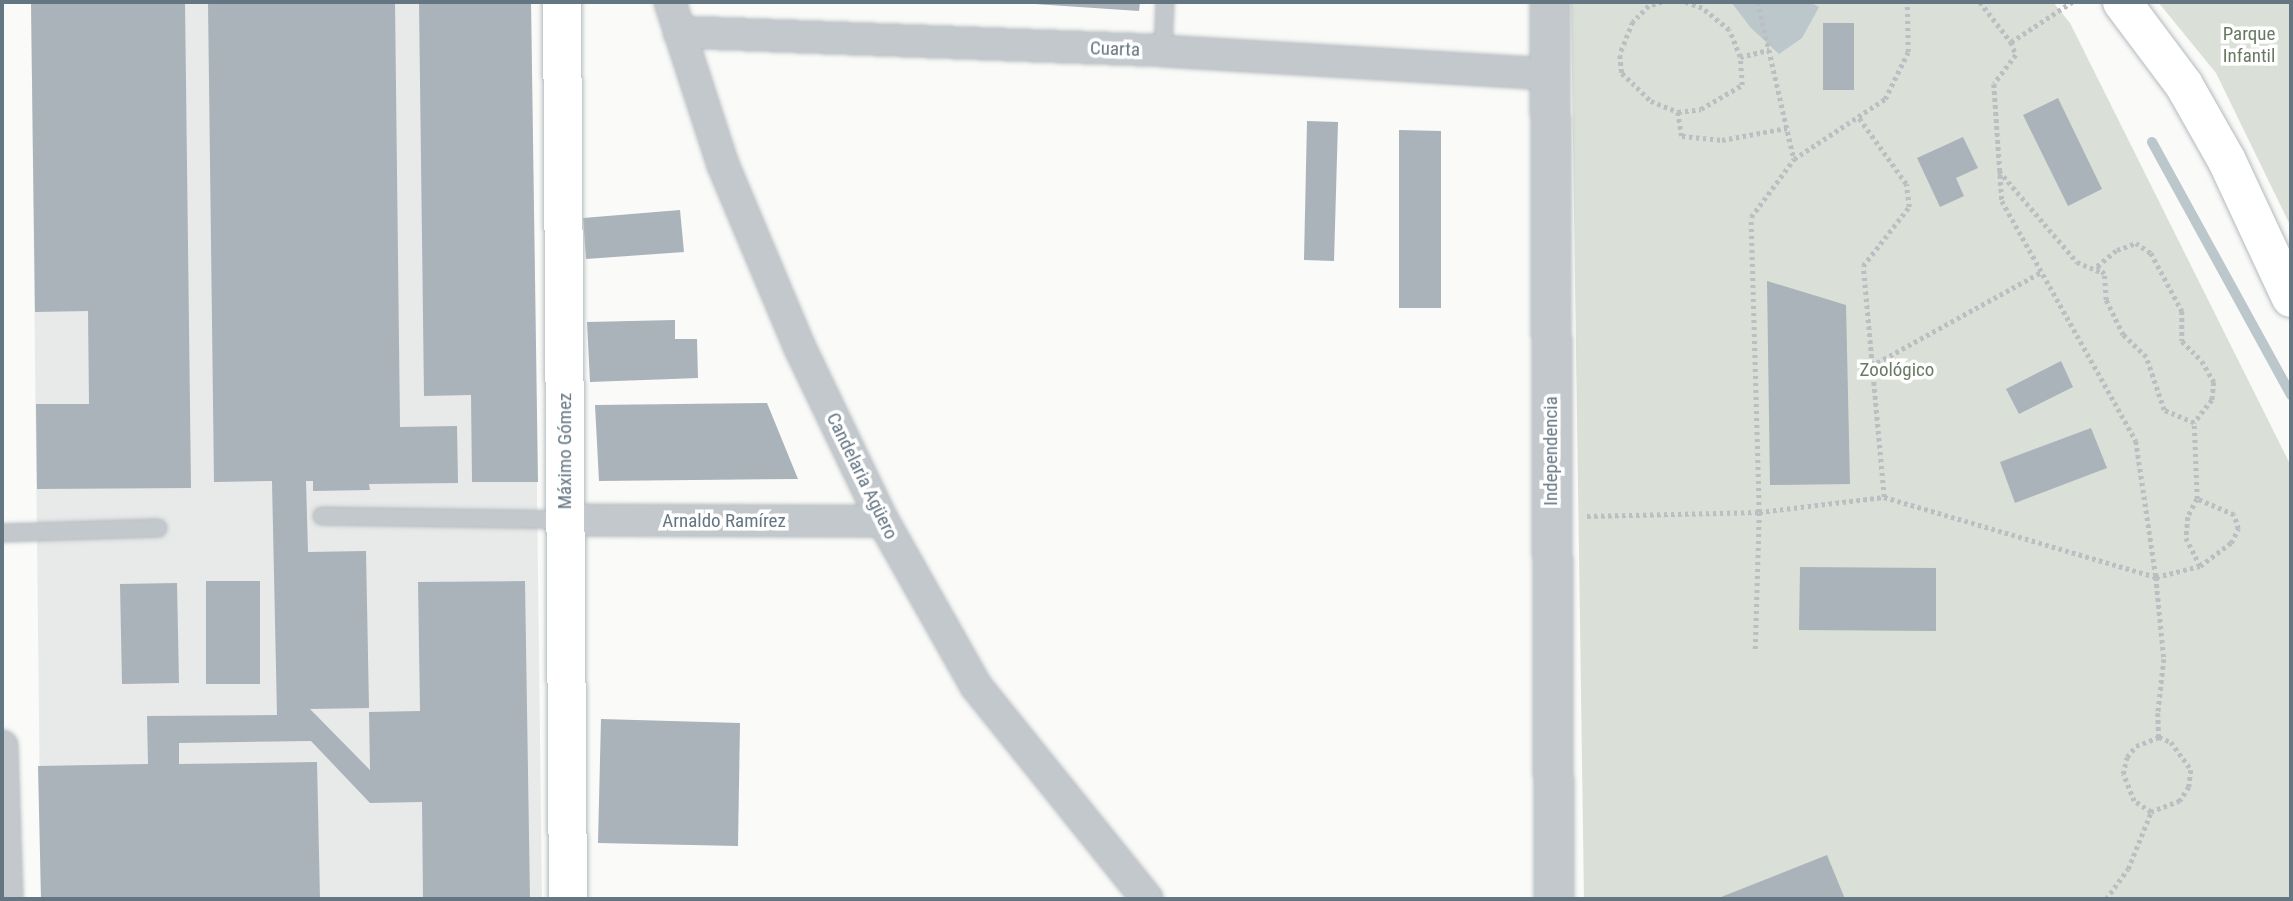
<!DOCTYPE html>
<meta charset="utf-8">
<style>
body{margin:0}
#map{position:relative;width:2293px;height:901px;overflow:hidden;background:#fafaf8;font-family:"Roboto Condensed",sans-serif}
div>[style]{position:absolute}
.built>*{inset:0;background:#e8e9e9}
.green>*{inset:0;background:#dadfd7}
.water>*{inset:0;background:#bbc7cb}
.stream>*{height:10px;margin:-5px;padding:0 5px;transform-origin:5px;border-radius:5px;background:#bbc7cb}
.building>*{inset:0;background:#aab3b9}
.path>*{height:4.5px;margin-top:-2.25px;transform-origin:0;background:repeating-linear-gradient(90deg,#bbbfc2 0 3.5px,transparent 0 7px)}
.roads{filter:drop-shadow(0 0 2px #b3babf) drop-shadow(0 0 2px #b3babf)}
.service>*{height:16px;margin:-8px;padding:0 8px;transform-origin:8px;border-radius:8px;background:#c3c8cc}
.minor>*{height:30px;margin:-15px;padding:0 15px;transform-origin:15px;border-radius:15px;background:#c3c8cc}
.tertiary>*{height:38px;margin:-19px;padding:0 19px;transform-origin:19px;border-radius:19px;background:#c3c8cc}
.secondary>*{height:38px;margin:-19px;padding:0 19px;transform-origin:19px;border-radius:19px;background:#fff}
.primary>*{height:38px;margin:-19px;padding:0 19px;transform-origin:19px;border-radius:19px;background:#fff}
span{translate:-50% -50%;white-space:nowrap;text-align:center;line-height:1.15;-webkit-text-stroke:7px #fff;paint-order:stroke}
.park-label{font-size:19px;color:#687a64}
.street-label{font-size:19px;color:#657683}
.frame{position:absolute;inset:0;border:4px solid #657683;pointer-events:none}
</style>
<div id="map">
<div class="built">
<i style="clip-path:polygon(31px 2px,531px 2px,542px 899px,41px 899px)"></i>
</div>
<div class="green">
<i style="clip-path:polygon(1571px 2px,2053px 2px,2070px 23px,2291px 466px,2291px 899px,1584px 899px)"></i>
<i style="clip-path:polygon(2158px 2px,2291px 2px,2291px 227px,2216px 73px)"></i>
</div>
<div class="water">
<i style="clip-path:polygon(1731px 2px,1810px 2px,1819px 7px,1802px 38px,1779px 54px,1751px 28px)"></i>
</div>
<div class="stream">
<i style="left:2152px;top:142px;width:289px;rotate:61.2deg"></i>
</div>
<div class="building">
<i style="clip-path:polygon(31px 2px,185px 2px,191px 488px,37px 489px,36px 404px,89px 404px,88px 311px,35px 312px)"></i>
<i style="clip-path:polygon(208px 2px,395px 2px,400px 427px,457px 426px,458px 483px,369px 484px,370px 490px,313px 491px,313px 481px,306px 481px,308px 552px,366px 551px,369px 708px,310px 709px,370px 770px,369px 712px,420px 711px,418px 582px,525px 581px,530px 899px,423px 899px,422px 802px,370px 803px,311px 741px,179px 743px,179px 764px,317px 762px,320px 899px,41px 899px,38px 766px,148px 764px,147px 716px,277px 715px,272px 481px,214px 482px)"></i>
<i style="clip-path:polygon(419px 2px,531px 2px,538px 482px,472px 482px,471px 395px,424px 396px)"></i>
<i style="clip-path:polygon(1006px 2px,1140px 2px,1139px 11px)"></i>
<i style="clip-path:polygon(1823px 23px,1854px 23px,1854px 90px,1823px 90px)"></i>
<i style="clip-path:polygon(2058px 98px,2102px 189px,2068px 206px,2023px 115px)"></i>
<i style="clip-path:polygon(1307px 121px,1338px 122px,1334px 261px,1304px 260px)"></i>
<i style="clip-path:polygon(1399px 130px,1441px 131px,1441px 308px,1399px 308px)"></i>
<i style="clip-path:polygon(1963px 137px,1978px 168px,1956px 178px,1964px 196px,1940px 207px,1917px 158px)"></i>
<i style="clip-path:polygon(680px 210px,684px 252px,586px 259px,583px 218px)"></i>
<i style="clip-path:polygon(1767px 281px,1846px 305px,1850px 484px,1770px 485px)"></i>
<i style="clip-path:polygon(675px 320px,675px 339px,697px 339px,698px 378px,590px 382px,587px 322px)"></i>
<i style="clip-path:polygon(2061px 361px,2073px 387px,2019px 414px,2006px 389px)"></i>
<i style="clip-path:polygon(767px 403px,798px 479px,599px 481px,595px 405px)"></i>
<i style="clip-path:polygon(2091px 428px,2107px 468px,2015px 503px,2000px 462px)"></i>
<i style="clip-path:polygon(1800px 567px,1936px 568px,1936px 631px,1799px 630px)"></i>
<i style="clip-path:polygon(206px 581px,260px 581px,260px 684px,206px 684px)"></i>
<i style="clip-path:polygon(177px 583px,179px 683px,122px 684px,120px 584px)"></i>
<i style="clip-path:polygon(601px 719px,740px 723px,738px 846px,598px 843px)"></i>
<i style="clip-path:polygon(1827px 855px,1845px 899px,1716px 899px)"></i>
</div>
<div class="path">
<i style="left:1662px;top:2px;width:14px;rotate:163deg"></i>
<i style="left:1649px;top:6px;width:23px;rotate:135deg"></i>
<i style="left:1633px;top:22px;width:35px;rotate:112deg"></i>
<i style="left:1620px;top:55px;width:18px;rotate:84deg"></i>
<i style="left:1622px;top:73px;width:40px;rotate:44deg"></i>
<i style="left:1651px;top:101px;width:29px;rotate:22deg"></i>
<i style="left:1678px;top:112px;width:23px;rotate:-7deg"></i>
<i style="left:1701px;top:109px;width:48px;rotate:-30.3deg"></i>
<i style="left:1742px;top:85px;width:28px;rotate:-94deg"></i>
<i style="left:1740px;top:57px;width:29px;rotate:-112deg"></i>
<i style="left:1729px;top:30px;width:35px;rotate:-141deg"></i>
<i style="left:1702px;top:8px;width:18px;rotate:-161deg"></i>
<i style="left:1758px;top:2px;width:161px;rotate:77.1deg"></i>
<i style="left:1980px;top:2px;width:51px;rotate:52.2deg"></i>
<i style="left:2011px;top:42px;width:14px;rotate:69deg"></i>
<i style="left:2016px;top:55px;width:36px;rotate:127deg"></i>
<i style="left:1994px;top:84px;width:117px;rotate:86.1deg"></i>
<i style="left:2002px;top:201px;width:275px;rotate:60.8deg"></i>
<i style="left:2136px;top:441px;width:137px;rotate:81.6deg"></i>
<i style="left:2156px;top:577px;width:82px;rotate:84.4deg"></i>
<i style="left:2164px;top:659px;width:54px;rotate:96.3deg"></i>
<i style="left:2158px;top:713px;width:24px;rotate:88deg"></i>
<i style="left:2011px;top:42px;width:73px;rotate:-33.3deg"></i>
<i style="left:1740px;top:57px;width:30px;rotate:-14deg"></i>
<i style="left:1678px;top:112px;width:24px;rotate:81deg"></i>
<i style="left:1682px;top:136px;width:40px;rotate:5.7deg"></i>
<i style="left:1722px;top:140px;width:66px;rotate:-10.5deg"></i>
<i style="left:1999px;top:171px;width:120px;rotate:49.4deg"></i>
<i style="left:2077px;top:262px;width:25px;rotate:23deg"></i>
<i style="left:1871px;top:366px;width:194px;rotate:-28.9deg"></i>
<i style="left:1884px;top:497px;width:284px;rotate:16.4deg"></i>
<i style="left:2156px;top:577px;width:45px;rotate:-14deg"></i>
<i style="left:2200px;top:566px;width:39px;rotate:-37deg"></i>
<i style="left:2231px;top:543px;width:16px;rotate:-63deg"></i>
<i style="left:2238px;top:529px;width:15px;rotate:-106deg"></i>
<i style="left:2234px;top:515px;width:40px;rotate:-156.6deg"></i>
<i style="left:2197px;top:499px;width:76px;rotate:-92.3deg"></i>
<i style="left:2194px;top:423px;width:33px;rotate:-157deg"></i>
<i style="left:2164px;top:410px;width:56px;rotate:-108.8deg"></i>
<i style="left:2146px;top:357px;width:32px;rotate:-136deg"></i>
<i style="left:2123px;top:335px;width:39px;rotate:-116deg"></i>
<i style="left:2106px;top:300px;width:26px;rotate:-94deg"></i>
<i style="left:2104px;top:274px;width:11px;rotate:-131deg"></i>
<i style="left:2097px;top:266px;width:26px;rotate:-39deg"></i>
<i style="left:2117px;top:250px;width:20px;rotate:-20deg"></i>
<i style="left:2136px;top:243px;width:18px;rotate:34deg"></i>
<i style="left:2151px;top:253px;width:66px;rotate:61.9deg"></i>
<i style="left:2182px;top:311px;width:30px;rotate:90deg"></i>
<i style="left:2182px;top:341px;width:28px;rotate:45deg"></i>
<i style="left:2202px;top:361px;width:24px;rotate:60deg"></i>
<i style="left:2214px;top:382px;width:18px;rotate:96deg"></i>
<i style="left:2212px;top:400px;width:29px;rotate:128deg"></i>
<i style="left:2197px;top:499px;width:20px;rotate:117deg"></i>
<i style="left:2188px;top:517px;width:21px;rotate:95deg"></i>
<i style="left:2186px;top:538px;width:31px;rotate:63deg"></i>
<i style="left:1587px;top:516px;width:172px;rotate:-1.3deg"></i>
<i style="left:1759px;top:512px;width:126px;rotate:-6.8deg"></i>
<i style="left:1884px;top:497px;width:232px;rotate:-95.2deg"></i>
<i style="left:1863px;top:266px;width:75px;rotate:-52.1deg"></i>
<i style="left:1909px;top:207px;width:23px;rotate:-97deg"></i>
<i style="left:1906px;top:184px;width:82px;rotate:-125.6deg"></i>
<i style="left:1755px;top:649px;width:137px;rotate:-88.3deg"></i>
<i style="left:1759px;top:512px;width:295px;rotate:-91.6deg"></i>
<i style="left:1751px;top:217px;width:72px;rotate:-53.4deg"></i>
<i style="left:1794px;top:159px;width:109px;rotate:-33.4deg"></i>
<i style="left:1885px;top:99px;width:52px;rotate:-63.9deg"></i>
<i style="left:1908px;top:52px;width:50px;rotate:-91.1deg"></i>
<i style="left:2159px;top:737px;width:13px;rotate:23deg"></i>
<i style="left:2171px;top:742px;width:34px;rotate:54deg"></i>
<i style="left:2191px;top:770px;width:17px;rotate:97deg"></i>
<i style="left:2189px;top:787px;width:17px;rotate:123deg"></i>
<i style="left:2180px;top:801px;width:31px;rotate:159deg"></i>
<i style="left:2151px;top:812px;width:20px;rotate:-147deg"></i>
<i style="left:2134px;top:801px;width:29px;rotate:-112deg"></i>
<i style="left:2123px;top:774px;width:17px;rotate:-77deg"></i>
<i style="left:2127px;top:757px;width:14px;rotate:-51deg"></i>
<i style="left:2136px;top:746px;width:25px;rotate:-21deg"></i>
<i style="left:2106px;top:899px;width:37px;rotate:-54deg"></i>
<i style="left:2128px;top:869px;width:61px;rotate:-68deg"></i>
</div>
<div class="roads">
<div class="service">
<i style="left:1163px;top:51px;width:49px;rotate:-87.7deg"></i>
<i style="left:322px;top:516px;width:244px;rotate:0.9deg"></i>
<i style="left:2px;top:533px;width:156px;rotate:-1.8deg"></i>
</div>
<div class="minor">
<i style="left:670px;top:2px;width:171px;rotate:72deg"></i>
<i style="left:723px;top:165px;width:199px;rotate:67.2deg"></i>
<i style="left:800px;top:348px;width:192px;rotate:64.4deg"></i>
<i style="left:883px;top:521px;width:189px;rotate:60.6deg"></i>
<i style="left:976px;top:686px;width:273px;rotate:51.2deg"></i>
<i style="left:679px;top:32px;width:484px;rotate:2.2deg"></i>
<i style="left:1163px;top:51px;width:389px;rotate:3.4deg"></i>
<i style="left:566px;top:520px;width:317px;rotate:0.2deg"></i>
<i style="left:2px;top:746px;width:153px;rotate:88.1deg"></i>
</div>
<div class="tertiary">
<i style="left:1550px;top:2px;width:897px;rotate:89.74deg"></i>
</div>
<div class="secondary">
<i style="left:562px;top:2px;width:897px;rotate:89.62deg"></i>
</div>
<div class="primary">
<i style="left:2122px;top:2px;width:104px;rotate:53.2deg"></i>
<i style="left:2184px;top:85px;width:87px;rotate:60.5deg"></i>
<i style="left:2227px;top:161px;width:151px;rotate:65deg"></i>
</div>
</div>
<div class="park-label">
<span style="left:2249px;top:45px">Parque<br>Infantil</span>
<span style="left:1897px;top:370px">Zoológico</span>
</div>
<div class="street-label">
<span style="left:1115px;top:49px;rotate:2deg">Cuarta</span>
<span style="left:565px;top:451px;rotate:-90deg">Máximo Gómez</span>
<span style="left:1551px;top:451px;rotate:-90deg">Independencia</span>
<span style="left:862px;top:476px;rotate:64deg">Candelaria Agüero</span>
<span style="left:724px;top:521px">Arnaldo Ramírez</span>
</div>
<div class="frame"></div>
</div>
